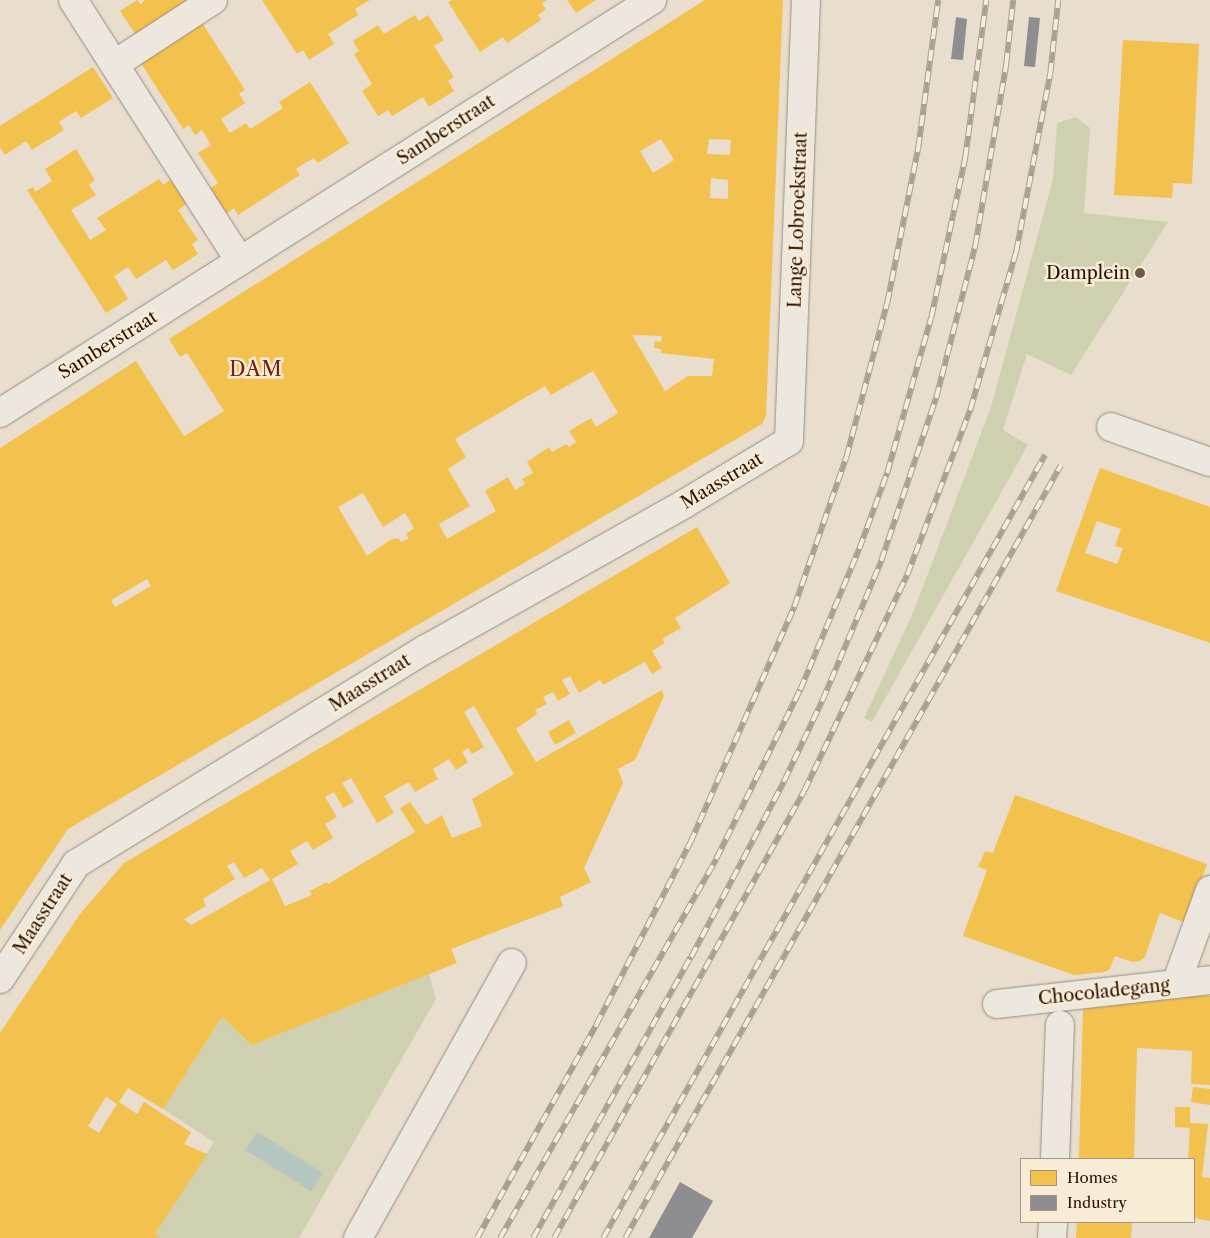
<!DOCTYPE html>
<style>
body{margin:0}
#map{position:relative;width:1210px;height:1238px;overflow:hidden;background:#e9decd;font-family:"Libre Caslon Text",serif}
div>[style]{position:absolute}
.green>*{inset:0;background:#ced0af}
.water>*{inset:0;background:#b4c6bf}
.homes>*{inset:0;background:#f2c14e}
.industry>*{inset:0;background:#8d8d92}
.roads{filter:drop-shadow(0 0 1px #958c80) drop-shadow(0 0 1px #958c80)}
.minor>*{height:28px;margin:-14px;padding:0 14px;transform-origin:14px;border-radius:14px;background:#ede7de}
.rail>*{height:5.5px;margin-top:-2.75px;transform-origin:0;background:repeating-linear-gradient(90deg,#f9ecd6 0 11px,#a7a097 0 22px);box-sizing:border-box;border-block:1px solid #a7a097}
.dots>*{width:14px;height:14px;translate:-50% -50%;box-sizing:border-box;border:2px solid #f9ecd6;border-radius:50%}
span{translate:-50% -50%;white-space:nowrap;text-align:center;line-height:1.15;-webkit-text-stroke:5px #f9ecd6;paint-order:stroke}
.street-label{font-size:18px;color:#2d1304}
.poi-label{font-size:18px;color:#2d1304}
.right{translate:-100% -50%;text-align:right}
.quarter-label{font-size:20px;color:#7a1f14;letter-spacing:1px}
.legend{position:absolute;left:1020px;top:1158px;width:175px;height:65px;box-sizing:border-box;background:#f9ecd6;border:1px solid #a79582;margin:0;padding:6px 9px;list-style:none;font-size:15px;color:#2d1304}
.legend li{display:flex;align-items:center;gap:10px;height:25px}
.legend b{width:25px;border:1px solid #a79582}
</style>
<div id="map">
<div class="green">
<i style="clip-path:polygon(1076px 117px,1090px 128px,1084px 213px,1168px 222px,1071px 375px,1027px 354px,1003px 430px,1028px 445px,872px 722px,864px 718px,913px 613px,991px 407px,1053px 179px,1057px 123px)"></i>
<i style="clip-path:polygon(429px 974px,436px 999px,299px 1238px,161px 1238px,155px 1234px,214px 1142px,163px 1109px,222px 1017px,252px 1045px)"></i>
</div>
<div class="water">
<i style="clip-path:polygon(257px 1132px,323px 1173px,311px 1191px,245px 1150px)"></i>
</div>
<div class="homes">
<i style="clip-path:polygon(137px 0,141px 4px,145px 0,198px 0,138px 38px,120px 11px)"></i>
<i style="clip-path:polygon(262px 0,370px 0,355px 9px,358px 15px,328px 34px,334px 44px,309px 60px,303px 50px,297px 54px)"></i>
<i style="clip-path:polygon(452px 0,547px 0,542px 3px,546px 9px,538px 15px,541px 20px,507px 43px,503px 37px,480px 52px,448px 2px)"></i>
<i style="clip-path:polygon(567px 0,596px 0,576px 13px)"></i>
<i style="clip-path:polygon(evenodd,705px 0,783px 0,766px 416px,762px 424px,68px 829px,0 930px,0 448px,136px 361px,184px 436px,224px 411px,187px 353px,180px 357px,169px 339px,705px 0,661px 139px,674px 160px,653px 173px,640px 151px,661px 139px,705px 0,709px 139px,731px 140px,730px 155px,707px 154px,709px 139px,705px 0,711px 178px,728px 180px,728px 199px,710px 198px,711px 178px,705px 0,632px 335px,662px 336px,661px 342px,655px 341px,654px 348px,661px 349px,661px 353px,714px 359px,712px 376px,688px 376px,665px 391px,632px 335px,705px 0,593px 371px,618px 413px,596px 427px,591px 418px,569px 431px,576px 442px,569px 447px,566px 444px,552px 452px,549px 447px,527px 462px,533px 473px,522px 479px,525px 484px,515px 490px,508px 477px,485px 491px,496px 511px,447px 539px,439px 524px,470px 506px,448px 469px,466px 457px,455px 439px,545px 386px,551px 395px,593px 371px,705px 0,363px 493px,383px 527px,405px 513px,414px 528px,406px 534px,409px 538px,401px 542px,398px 538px,390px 540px,367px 556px,338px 507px,363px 493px,705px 0,147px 579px,151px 586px,115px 607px,111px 600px,147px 579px)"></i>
<i style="clip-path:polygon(415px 15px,419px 21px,428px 15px,444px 40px,434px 46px,454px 77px,448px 81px,454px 91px,429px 107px,423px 97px,392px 116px,388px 110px,378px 116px,362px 91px,372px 84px,354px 54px,359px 51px,353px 41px,378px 25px,384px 34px)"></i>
<i style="clip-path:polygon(201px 21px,245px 90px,239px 94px,245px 103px,221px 119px,230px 133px,246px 123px,250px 129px,283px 108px,279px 102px,310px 82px,349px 143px,318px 163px,314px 158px,305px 163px,296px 169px,300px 175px,238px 215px,234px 208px,224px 215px,208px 190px,218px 183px,198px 153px,211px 145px,202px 130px,195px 135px,189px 125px,183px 129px,139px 60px)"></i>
<i style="clip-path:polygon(1123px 40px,1199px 44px,1192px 184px,1173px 183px,1172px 198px,1114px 195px)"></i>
<i style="clip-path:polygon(93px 67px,113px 98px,81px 118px,76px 111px,59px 122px,64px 130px,32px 150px,26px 141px,5px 155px,0 147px,0 126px)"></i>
<i style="clip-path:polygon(76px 149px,95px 180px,89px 185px,96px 195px,71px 210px,90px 240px,106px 230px,97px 218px,159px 179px,163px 185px,173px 178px,188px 203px,178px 210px,198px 240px,192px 244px,198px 254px,173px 270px,166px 260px,136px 279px,128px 267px,114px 276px,128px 299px,106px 313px,27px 190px,33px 187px,35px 192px,52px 181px,45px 169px)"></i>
<i style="clip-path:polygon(evenodd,1100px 468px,1210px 507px,1210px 643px,1056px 591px,1100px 468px,1097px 521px,1121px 529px,1115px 546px,1123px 548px,1117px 564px,1085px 553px,1097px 521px)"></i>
<i style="clip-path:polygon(evenodd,697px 527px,730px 583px,675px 618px,681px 628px,662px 639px,665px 643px,652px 651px,662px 668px,652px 674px,645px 662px,603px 685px,600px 680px,579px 693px,570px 676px,562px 680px,570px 694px,558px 701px,553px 692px,543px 697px,547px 704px,535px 710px,537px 714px,516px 729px,536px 762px,662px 690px,664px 696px,635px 760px,618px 769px,623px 783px,584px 868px,591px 882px,560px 897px,563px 906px,451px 949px,457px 963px,252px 1045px,222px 1017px,163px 1109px,128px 1088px,119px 1102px,137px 1114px,144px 1102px,191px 1132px,184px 1144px,207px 1154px,155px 1234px,161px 1238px,0 1238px,0 1033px,80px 914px,124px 863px,697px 527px,474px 706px,514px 774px,472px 799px,482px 826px,452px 838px,442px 815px,426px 825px,410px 802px,400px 808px,415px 832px,328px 884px,327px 882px,310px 891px,312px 895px,285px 906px,272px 879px,298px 864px,290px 851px,307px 841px,313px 850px,333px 838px,325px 824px,337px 817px,325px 797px,334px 792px,343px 808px,354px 802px,342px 783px,351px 778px,377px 823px,394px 813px,384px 796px,409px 782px,415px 792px,438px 779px,433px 769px,449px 759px,456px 770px,468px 762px,462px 752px,468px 748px,472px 754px,484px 747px,464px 712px,474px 706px,697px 527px,234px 862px,244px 878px,262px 868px,270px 880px,191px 925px,184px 919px,206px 906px,203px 899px,235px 879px,227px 866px,234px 862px,697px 527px,106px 1097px,117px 1104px,99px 1133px,88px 1126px,106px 1097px)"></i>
<i style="clip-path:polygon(569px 720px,576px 733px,555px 745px,548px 732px)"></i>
<i style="clip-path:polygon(1015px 795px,1207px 864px,1186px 923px,1160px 913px,1145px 957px,1140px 961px,1132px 962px,1115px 956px,1110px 969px,1104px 972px,1074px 975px,963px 936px,987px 870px,978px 867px,985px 851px,993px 853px)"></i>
<i style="clip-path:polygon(1194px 995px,1210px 996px,1210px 1085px,1191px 1084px,1192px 1051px,1137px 1048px,1134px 1159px,1079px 1159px,1083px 1008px)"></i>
<i style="clip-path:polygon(1193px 1087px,1210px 1089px,1210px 1105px,1191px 1102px)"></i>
<i style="clip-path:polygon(1175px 1107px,1190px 1107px,1190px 1123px,1208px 1124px,1202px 1177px,1210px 1178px,1210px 1221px,1194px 1218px,1194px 1159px,1188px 1159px,1190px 1128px,1175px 1127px)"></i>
<i style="clip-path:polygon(1077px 1222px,1132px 1222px,1131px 1238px,1076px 1238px)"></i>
</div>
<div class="industry">
<i style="clip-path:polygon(956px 17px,967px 19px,963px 60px,951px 59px)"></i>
<i style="clip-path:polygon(1029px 17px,1040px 18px,1035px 67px,1024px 66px)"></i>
<i style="clip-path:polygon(680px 1182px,713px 1201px,692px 1238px,649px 1238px)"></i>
</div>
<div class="roads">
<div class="minor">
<i style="left:73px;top:0;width:310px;rotate:57.4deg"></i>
<i style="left:115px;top:64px;width:117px;rotate:-33.1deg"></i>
<i style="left:0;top:413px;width:772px;rotate:-32.35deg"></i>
<i style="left:1111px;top:427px;width:105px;rotate:19.5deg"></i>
<i style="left:0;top:979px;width:138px;rotate:-56.5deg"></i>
<i style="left:76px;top:864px;width:411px;rotate:-31.6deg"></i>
<i style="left:426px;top:649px;width:296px;rotate:-29.3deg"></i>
<i style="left:684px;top:504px;width:122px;rotate:-31deg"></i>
<i style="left:789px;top:441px;width:441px;rotate:-87.8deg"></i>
<i style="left:1176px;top:984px;width:100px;rotate:-70.1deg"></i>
<i style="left:997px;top:1004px;width:214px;rotate:-6.4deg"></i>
<i style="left:1055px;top:1159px;width:134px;rotate:-87.9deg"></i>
<i style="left:358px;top:1238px;width:315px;rotate:-60.8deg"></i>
<i style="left:1052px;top:1238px;width:16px;rotate:-86deg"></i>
</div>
</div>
<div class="rail">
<i style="left:477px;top:1238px;width:244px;rotate:-60.8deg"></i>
<i style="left:596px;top:1025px;width:205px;rotate:-62.7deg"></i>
<i style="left:690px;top:843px;width:258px;rotate:-66.2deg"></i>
<i style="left:794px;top:607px;width:158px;rotate:-70.8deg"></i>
<i style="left:846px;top:458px;width:160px;rotate:-75.2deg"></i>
<i style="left:887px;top:303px;width:158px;rotate:-78.7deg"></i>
<i style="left:918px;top:148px;width:149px;rotate:-82.3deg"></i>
<i style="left:500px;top:1238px;width:436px;rotate:-60.3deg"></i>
<i style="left:716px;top:859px;width:189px;rotate:-63.6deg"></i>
<i style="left:800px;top:690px;width:153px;rotate:-67.3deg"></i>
<i style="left:859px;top:549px;width:81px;rotate:-69.8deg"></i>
<i style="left:887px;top:473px;width:161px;rotate:-74.2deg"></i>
<i style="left:931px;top:318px;width:164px;rotate:-78deg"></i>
<i style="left:965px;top:158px;width:159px;rotate:-82.4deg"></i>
<i style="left:533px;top:1238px;width:322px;rotate:-60.7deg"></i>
<i style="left:691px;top:957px;width:199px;rotate:-62.1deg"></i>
<i style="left:784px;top:781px;width:89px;rotate:-64.6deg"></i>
<i style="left:822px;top:701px;width:152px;rotate:-67.1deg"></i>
<i style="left:881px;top:561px;width:172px;rotate:-71.4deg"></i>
<i style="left:936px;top:398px;width:157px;rotate:-75.6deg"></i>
<i style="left:975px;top:246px;width:185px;rotate:-80.3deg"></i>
<i style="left:1006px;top:64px;width:64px;rotate:-83.8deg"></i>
<i style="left:554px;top:1238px;width:512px;rotate:-60.78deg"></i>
<i style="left:804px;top:791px;width:239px;rotate:-64.5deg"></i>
<i style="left:907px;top:575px;width:177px;rotate:-69.1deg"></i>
<i style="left:970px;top:410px;width:165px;rotate:-73.8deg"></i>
<i style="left:1016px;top:252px;width:181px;rotate:-79.2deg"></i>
<i style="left:1050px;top:74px;width:74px;rotate:-83.8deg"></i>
<i style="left:603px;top:1238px;width:899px;rotate:-60.56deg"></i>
<i style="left:625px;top:1238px;width:887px;rotate:-60.58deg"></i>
</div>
<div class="dots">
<i style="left:1140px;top:273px;background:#6f5a4a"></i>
</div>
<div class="street-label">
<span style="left:446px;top:130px;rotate:-33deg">Samberstraat</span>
<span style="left:798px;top:220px;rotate:-88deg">Lange Lobroekstraat</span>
<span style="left:108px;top:345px;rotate:-32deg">Samberstraat</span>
<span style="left:722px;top:481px;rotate:-31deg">Maasstraat</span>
<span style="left:370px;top:683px;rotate:-32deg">Maasstraat</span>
<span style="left:43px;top:914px;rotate:-57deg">Maasstraat</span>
<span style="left:1104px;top:992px;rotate:-6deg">Chocoladegang</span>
</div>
<div class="poi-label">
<span class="right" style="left:1130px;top:273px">Damplein</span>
</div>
<div class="quarter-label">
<span style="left:256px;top:369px">DAM</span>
</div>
<ul class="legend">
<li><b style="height:14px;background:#f2c14e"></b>Homes</li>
<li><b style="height:14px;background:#8d8d92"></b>Industry</li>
</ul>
</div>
